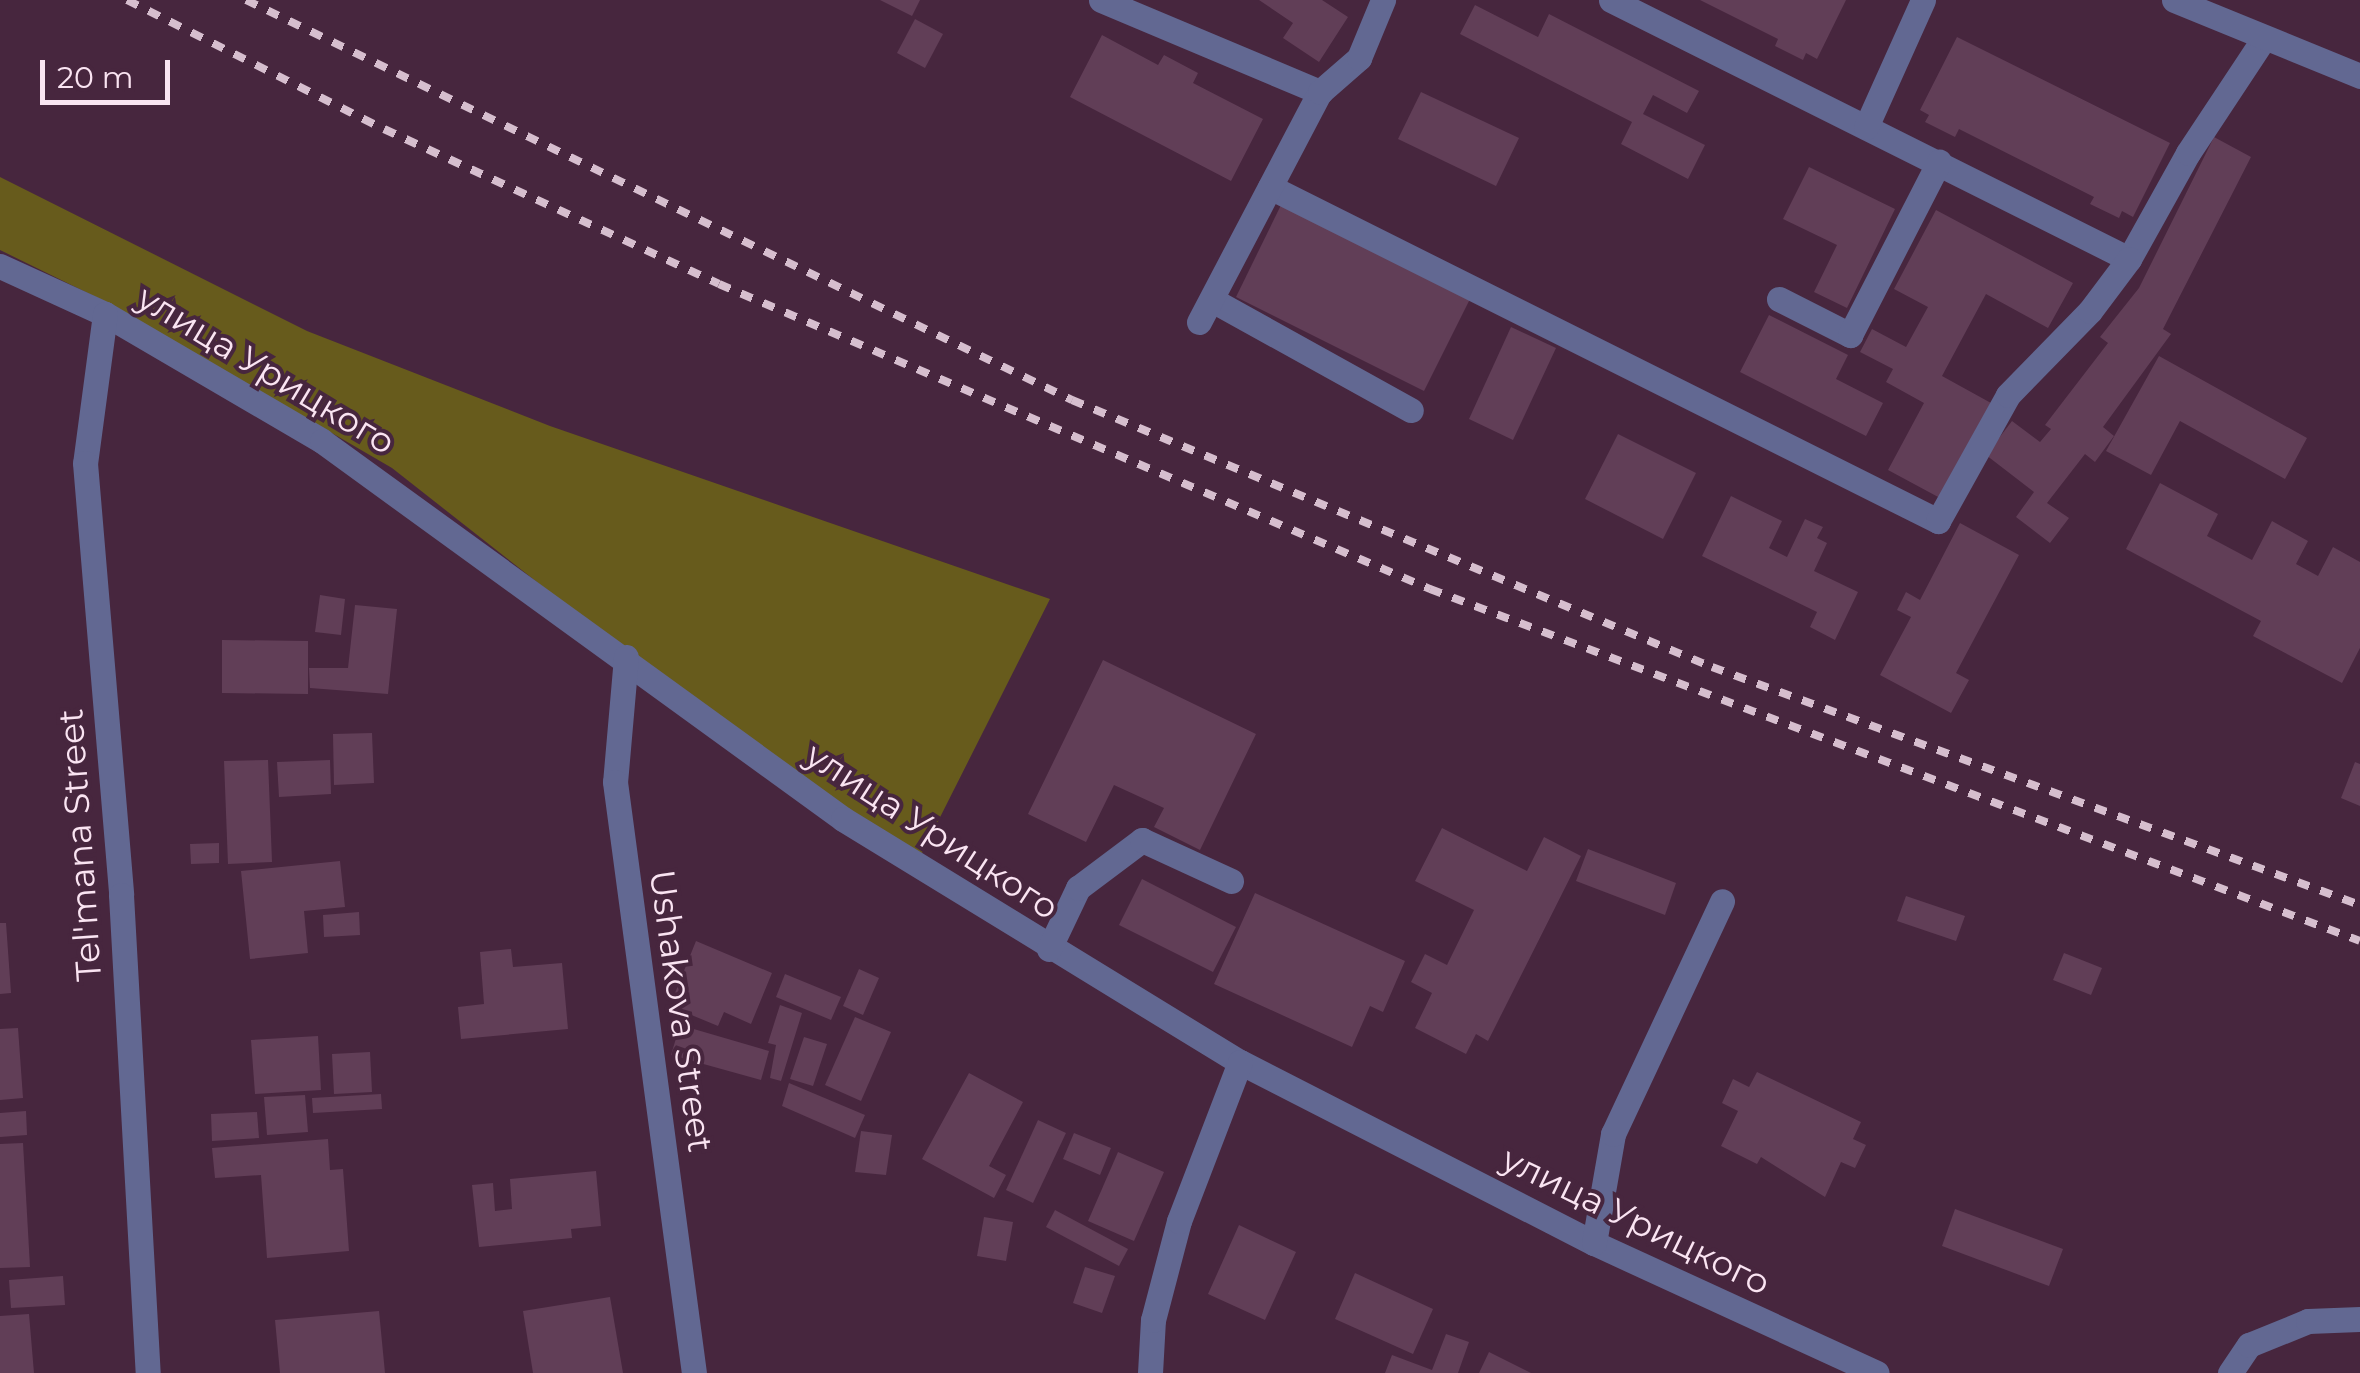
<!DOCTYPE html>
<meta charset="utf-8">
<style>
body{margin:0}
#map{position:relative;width:2360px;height:1373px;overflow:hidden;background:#47263e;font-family:Montserrat,sans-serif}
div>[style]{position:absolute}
.green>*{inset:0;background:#675b1c}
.building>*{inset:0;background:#613e57}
.minor>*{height:25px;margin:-12.5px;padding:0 12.5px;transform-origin:12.5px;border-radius:12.5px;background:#626892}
.rail>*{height:8px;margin-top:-4px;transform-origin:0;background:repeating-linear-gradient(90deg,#d6bece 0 12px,transparent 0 24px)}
span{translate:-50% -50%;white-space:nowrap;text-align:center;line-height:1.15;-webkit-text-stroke:8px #47263e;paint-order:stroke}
.street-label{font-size:35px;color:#fae4f2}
.scale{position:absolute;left:40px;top:60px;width:130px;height:45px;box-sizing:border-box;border:5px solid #fae4f2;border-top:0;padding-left:12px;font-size:30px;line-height:35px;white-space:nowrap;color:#fae4f2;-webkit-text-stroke:8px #47263e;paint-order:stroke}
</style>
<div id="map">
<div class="green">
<i style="clip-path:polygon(0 177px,307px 331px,550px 426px,1050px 599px,916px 865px,640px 663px,392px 468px,108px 303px,0 250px)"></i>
</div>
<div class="building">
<i style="clip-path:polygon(880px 0,920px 0,912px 16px)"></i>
<i style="clip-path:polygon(1259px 0,1322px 0,1348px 17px,1319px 62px,1283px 38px,1293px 23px)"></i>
<i style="clip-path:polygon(1700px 0,1846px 0,1817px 59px,1806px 53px,1803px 60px,1775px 46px,1778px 39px)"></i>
<i style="clip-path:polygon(1475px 5px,1538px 37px,1549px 14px,1699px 91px,1687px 113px,1653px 95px,1643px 114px,1705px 145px,1688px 179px,1621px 144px,1632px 122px,1460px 34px)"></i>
<i style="clip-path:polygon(915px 19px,943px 34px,925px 68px,897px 53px)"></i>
<i style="clip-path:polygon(1102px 35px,1158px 65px,1164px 55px,1198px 73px,1193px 83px,1263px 119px,1231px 181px,1070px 97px)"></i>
<i style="clip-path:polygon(1957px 37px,2170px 143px,2133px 217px,2122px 211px,2119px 218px,2090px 204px,2094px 197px,1959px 129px,1955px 137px,1925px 122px,1929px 115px,1920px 110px)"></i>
<i style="clip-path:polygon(1421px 92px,1519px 138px,1496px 186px,1398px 139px)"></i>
<i style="clip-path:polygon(2214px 137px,2251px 157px,2163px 329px,2171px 334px,2103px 427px,2114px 436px,2095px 462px,2085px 454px,2047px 503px,2069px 518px,2050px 543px,2016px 517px,2034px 492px,1986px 455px,2012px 421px,2040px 442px,2051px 429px,2045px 425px,2108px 343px,2100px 337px,2139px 288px)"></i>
<i style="clip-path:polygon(1809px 167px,1895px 209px,1847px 308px,1814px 292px,1837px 245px,1783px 219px)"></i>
<i style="clip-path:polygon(1281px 205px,1470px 299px,1424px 391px,1236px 297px)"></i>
<i style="clip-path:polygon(1936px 210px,2073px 283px,2048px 328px,1986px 294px,1942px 376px,1991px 403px,1940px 498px,1888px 470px,1924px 403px,1886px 382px,1893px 369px,1860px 352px,1872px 329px,1906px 347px,1928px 307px,1894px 289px)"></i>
<i style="clip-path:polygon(1769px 315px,1848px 355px,1836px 379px,1883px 403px,1866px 436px,1740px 372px)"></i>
<i style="clip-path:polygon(1511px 327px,1556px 348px,1513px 440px,1469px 419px)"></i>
<i style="clip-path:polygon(2159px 356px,2307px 438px,2285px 479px,2180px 421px,2151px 475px,2106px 451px)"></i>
<i style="clip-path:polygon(1618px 434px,1696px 473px,1663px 539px,1585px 499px)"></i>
<i style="clip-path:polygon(2160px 483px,2218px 514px,2207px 536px,2252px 560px,2272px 521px,2308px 541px,2296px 564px,2318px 576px,2333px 547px,2360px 562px,2360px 648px,2342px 683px,2253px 636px,2261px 621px,2126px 549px)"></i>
<i style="clip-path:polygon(1731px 496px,1782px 521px,1769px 548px,1787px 557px,1805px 519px,1823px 527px,1817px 538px,1827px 543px,1814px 571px,1858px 592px,1835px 640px,1810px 627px,1817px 612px,1702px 556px)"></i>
<i style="clip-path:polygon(1960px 523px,2019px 555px,1956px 673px,1969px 680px,1951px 713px,1880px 675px,1911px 617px,1897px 610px,1906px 592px,1920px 600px)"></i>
<i style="clip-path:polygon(320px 595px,345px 599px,341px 635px,315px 632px)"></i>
<i style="clip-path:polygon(355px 605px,397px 609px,388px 694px,310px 688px,309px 668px,348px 668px)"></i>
<i style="clip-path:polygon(222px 640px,308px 641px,308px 694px,222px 693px)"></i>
<i style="clip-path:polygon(1103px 660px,1256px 734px,1200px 850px,1154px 827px,1164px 808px,1114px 785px,1086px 842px,1028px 814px)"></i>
<i style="clip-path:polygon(372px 733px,374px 783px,334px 785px,333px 734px)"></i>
<i style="clip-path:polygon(268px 760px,272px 862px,228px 864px,224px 761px)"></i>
<i style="clip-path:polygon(330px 760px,331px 794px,279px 797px,277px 762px)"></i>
<i style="clip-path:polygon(2355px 762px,2360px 764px,2360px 806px,2341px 798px)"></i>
<i style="clip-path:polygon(1442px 828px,1527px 871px,1544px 837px,1581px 856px,1488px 1041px,1476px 1034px,1466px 1054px,1415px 1028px,1432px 993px,1411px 982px,1425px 954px,1447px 965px,1474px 910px,1415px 881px)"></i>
<i style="clip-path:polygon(219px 843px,219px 863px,191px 864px,190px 844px)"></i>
<i style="clip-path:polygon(1588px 849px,1676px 883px,1665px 915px,1576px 881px)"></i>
<i style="clip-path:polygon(340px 861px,345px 907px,304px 911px,308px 953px,250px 959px,241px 871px)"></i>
<i style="clip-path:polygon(1142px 879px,1236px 927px,1213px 972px,1119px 925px)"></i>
<i style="clip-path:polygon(1255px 893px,1405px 961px,1383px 1012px,1370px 1006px,1352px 1047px,1214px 984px)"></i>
<i style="clip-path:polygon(1906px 896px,1965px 916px,1956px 941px,1897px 921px)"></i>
<i style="clip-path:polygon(359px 912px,360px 935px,324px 937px,323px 915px)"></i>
<i style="clip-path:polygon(0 923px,6px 923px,11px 993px,0 994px)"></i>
<i style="clip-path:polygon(696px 941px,772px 973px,751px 1024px,724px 1012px,718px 1026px,677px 1009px,682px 995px,675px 993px)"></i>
<i style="clip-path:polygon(511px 949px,513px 967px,562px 963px,568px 1029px,461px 1039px,458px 1007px,484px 1004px,480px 952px)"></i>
<i style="clip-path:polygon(2064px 953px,2102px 968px,2091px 995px,2053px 980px)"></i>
<i style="clip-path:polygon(859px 969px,879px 978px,863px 1015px,843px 1006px)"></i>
<i style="clip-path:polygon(785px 974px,841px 997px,831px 1020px,776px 997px)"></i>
<i style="clip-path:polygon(780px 1005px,802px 1013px,781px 1081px,770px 1078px,776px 1045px,768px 1043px)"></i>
<i style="clip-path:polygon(855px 1017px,891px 1032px,861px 1101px,825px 1085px)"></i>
<i style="clip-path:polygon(680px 1025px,769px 1051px,761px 1080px,671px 1055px)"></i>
<i style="clip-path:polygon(18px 1028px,23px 1098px,0 1100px,0 1029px)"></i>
<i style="clip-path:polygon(318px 1036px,321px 1090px,255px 1094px,251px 1040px)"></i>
<i style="clip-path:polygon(804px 1037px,827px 1044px,813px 1086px,790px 1079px)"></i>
<i style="clip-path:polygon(370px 1052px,372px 1092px,334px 1094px,332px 1054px)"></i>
<i style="clip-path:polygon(1757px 1072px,1861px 1122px,1853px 1139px,1866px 1145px,1855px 1168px,1841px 1162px,1825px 1197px,1761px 1157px,1757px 1164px,1721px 1146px,1738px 1111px,1722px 1103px,1733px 1079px,1749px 1087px)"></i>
<i style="clip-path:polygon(969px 1073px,1023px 1102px,989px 1166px,1006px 1175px,994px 1198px,922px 1159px)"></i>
<i style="clip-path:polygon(789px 1083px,865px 1115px,855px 1138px,782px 1106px)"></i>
<i style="clip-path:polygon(381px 1094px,382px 1109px,313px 1113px,312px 1098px)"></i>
<i style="clip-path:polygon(305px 1095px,308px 1132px,267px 1135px,264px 1097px)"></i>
<i style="clip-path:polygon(26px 1111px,27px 1135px,0 1137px,0 1113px)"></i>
<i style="clip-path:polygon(257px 1112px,259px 1138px,212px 1141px,211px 1114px)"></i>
<i style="clip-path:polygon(1038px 1120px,1066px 1133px,1033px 1203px,1006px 1190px)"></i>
<i style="clip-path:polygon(861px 1131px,892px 1135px,886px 1175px,855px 1172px)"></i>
<i style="clip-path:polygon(1074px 1133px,1111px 1148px,1100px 1175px,1063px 1159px)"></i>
<i style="clip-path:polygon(328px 1139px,330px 1170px,343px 1169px,349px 1251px,267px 1258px,261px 1175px,215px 1178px,212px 1148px)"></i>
<i style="clip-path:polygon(23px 1143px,30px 1267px,0 1268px,0 1144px)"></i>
<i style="clip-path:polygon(1118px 1152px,1164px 1172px,1134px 1241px,1088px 1221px)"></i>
<i style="clip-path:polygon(596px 1171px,601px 1226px,571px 1229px,572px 1238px,479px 1247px,472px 1185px,493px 1183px,495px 1211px,512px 1209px,510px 1179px)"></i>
<i style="clip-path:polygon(1955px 1209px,2063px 1249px,2049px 1286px,1942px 1246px)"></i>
<i style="clip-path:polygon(1055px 1210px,1128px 1249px,1119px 1266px,1046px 1227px)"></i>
<i style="clip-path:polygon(984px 1217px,1013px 1222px,1006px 1261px,977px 1256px)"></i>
<i style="clip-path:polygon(1239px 1225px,1296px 1252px,1265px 1320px,1208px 1294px)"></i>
<i style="clip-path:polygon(1085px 1267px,1115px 1276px,1102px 1313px,1073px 1303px)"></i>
<i style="clip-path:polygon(1355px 1273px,1433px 1309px,1413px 1354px,1335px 1319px)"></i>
<i style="clip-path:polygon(63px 1276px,65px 1305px,11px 1308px,9px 1280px)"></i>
<i style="clip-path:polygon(610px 1297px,623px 1373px,533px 1373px,523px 1311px)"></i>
<i style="clip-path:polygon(379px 1311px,385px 1373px,280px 1373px,275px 1320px)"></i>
<i style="clip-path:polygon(29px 1314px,34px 1373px,0 1373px,0 1316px)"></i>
<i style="clip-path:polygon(1446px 1334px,1469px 1342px,1458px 1373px,1385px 1373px,1392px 1355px,1432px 1370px)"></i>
<i style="clip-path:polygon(1489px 1352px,1531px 1373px,1479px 1373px)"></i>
</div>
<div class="minor">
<i style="left:1101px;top:0;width:238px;rotate:22.8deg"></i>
<i style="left:1611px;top:0;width:579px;rotate:26.57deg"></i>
<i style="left:2129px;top:259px;width:121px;rotate:-60.9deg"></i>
<i style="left:2188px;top:153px;width:138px;rotate:-56.5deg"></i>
<i style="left:2174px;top:0;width:201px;rotate:22.2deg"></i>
<i style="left:1866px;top:127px;width:139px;rotate:-65.8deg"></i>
<i style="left:1270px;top:187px;width:747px;rotate:26.57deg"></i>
<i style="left:1938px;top:521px;width:144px;rotate:-60.9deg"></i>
<i style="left:2008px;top:395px;width:117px;rotate:-45.7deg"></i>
<i style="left:2090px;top:311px;width:65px;rotate:-53.1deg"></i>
<i style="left:0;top:266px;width:115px;rotate:24.6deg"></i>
<i style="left:105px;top:314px;width:251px;rotate:30.3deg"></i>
<i style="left:322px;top:441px;width:644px;rotate:35.96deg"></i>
<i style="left:843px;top:819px;width:465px;rotate:31.5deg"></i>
<i style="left:1240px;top:1062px;width:398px;rotate:27.1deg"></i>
<i style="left:1594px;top:1243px;width:311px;rotate:24.7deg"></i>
<i style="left:1779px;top:299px;width:80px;rotate:26.9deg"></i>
<i style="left:1850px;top:335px;width:195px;rotate:-62.8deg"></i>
<i style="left:1214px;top:301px;width:225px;rotate:29deg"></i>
<i style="left:105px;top:314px;width:150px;rotate:97.6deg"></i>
<i style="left:85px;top:463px;width:433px;rotate:85.2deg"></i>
<i style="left:121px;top:895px;width:479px;rotate:86.8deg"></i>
<i style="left:1199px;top:322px;width:260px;rotate:-62.3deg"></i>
<i style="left:1320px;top:92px;width:52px;rotate:-41.1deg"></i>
<i style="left:1359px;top:58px;width:63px;rotate:-67.5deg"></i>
<i style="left:626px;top:657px;width:125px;rotate:95deg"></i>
<i style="left:615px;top:782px;width:596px;rotate:82.39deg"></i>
<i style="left:1049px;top:949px;width:68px;rotate:-64.6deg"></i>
<i style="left:1078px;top:888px;width:80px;rotate:-36.9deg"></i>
<i style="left:1142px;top:840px;width:98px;rotate:24.7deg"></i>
<i style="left:1594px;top:1243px;width:111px;rotate:-80.1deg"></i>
<i style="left:1613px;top:1134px;width:257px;rotate:-64.9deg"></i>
<i style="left:1150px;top:1373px;width:53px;rotate:-86.8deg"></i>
<i style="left:1153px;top:1320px;width:102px;rotate:-75.3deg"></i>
<i style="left:1179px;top:1221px;width:170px;rotate:-69deg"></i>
<i style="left:2230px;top:1373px;width:34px;rotate:-56deg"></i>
<i style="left:2249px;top:1345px;width:64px;rotate:-22.1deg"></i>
<i style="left:2308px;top:1321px;width:52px;rotate:-2.2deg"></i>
</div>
<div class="rail">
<i style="left:127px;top:0;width:288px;rotate:26.7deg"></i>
<i style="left:384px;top:129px;width:369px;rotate:24.8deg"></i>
<i style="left:719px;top:284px;width:774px;rotate:23.22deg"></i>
<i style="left:1430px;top:589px;width:994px;rotate:20.73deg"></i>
<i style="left:246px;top:0;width:918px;rotate:25.84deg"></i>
<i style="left:1072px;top:400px;width:693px;rotate:22.65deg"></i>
<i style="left:1712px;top:667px;width:690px;rotate:20.17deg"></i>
</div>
<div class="street-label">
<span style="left:266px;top:370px;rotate:31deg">улица Урицкого</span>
<span style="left:932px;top:831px;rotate:33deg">улица Урицкого</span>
<span style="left:80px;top:845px;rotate:-94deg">Tel'mana Street</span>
<span style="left:681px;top:1011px;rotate:82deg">Ushakova Street</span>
<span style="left:1636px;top:1221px;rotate:26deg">улица Урицкого</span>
</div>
<div class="scale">20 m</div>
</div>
